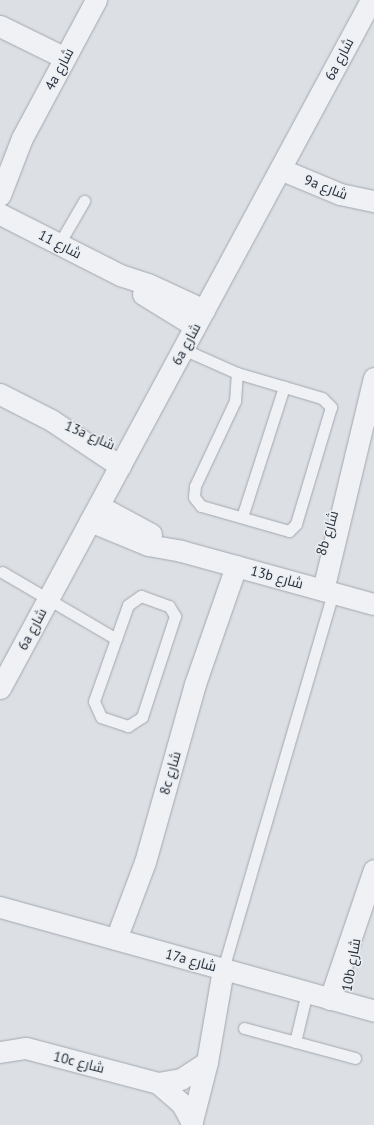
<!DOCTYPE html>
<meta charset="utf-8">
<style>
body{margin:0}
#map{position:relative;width:374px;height:1125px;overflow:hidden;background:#dce0e5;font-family:"PT Sans",Cairo,sans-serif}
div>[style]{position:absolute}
.roads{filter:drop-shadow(0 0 1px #a2a7af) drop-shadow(0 0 1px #a2a7af)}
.lane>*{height:11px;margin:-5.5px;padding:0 5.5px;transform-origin:5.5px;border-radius:5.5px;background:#eff1f4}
.street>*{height:21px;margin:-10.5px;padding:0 10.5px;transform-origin:10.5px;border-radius:10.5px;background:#eff1f4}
span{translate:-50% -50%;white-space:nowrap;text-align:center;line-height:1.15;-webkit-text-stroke:3px #ebeff3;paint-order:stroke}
.street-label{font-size:14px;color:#272f3b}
</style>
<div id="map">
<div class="roads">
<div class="lane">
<i style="left:59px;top:244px;width:50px;rotate:-59.8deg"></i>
<i style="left:183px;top:349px;width:59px;rotate:24deg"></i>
<i style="left:237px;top:373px;width:89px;rotate:16.4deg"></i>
<i style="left:322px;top:398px;width:13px;rotate:45deg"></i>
<i style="left:331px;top:407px;width:122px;rotate:106.7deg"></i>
<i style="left:296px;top:524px;width:10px;rotate:135deg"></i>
<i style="left:289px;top:531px;width:91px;rotate:-164.1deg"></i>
<i style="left:201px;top:506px;width:11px;rotate:-128deg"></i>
<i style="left:194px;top:497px;width:11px;rotate:-85deg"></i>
<i style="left:195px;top:486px;width:94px;rotate:-64.8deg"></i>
<i style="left:235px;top:401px;width:28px;rotate:-86deg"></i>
<i style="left:242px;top:517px;width:137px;rotate:-72.1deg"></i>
<i style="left:2px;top:572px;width:132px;rotate:30.4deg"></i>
<i style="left:141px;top:596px;width:30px;rotate:20deg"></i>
<i style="left:169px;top:606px;width:12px;rotate:59deg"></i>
<i style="left:175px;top:616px;width:106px;rotate:108.1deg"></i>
<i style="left:142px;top:717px;width:17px;rotate:147deg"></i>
<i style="left:128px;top:726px;width:28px;rotate:-162deg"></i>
<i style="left:101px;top:717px;width:17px;rotate:-114deg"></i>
<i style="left:94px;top:701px;width:102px;rotate:-70.5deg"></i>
<i style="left:128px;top:605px;width:16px;rotate:-35deg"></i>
<i style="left:223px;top:969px;width:392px;rotate:-73.7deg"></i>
<i style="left:244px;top:1028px;width:115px;rotate:15.1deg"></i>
<i style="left:295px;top:1042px;width:51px;rotate:-76.5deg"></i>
</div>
<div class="street">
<i style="left:0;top:26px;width:72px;rotate:26.2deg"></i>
<i style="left:280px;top:169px;width:65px;rotate:22.6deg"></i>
<i style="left:340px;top:194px;width:35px;rotate:12deg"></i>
<i style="left:0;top:195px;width:61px;rotate:-68.9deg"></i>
<i style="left:22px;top:138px;width:157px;rotate:-61.8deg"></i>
<i style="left:0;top:214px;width:135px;rotate:26.9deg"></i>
<i style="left:120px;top:275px;width:29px;rotate:18deg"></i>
<i style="left:148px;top:284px;width:62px;rotate:24.9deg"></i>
<i style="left:143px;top:294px;width:61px;rotate:31.6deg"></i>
<i style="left:0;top:394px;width:57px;rotate:27deg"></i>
<i style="left:51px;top:420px;width:83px;rotate:33.7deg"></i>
<i style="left:99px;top:506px;width:59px;rotate:28.3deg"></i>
<i style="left:90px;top:521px;width:63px;rotate:22.5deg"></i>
<i style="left:148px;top:545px;width:34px;rotate:10deg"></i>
<i style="left:181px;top:551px;width:200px;rotate:15.4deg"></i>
<i style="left:323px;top:590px;width:218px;rotate:-76.5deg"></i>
<i style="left:0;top:688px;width:782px;rotate:-61.66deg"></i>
<i style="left:0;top:907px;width:388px;rotate:15.5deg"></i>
<i style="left:116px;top:939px;width:82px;rotate:-69.4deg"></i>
<i style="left:145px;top:862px;width:185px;rotate:-74.3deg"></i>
<i style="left:195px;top:684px;width:125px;rotate:-70.8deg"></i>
<i style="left:330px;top:999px;width:136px;rotate:-71.2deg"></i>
<i style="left:0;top:1052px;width:26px;rotate:-9deg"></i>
<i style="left:26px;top:1048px;width:137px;rotate:14.9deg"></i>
<i style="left:158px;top:1083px;width:23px;rotate:-10deg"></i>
<i style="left:181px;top:1079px;width:31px;rotate:-33deg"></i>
<i style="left:158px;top:1083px;width:32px;rotate:41deg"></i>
<i style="left:182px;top:1104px;width:21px;rotate:62deg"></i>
<i style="left:191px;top:1125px;width:65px;rotate:-75.7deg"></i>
<i style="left:207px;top:1062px;width:94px;rotate:-80.2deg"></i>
</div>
</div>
<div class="street-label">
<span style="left:339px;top:59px;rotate:-62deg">6a شارع</span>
<span style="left:59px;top:69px;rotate:-62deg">4a شارع</span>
<span style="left:326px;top:187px;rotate:21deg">9a شارع</span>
<span style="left:60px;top:244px;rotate:27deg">شارع 11</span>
<span style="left:186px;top:344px;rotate:-62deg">6a شارع</span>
<span style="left:90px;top:435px;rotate:23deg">13a شارع</span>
<span style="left:327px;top:533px;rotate:-73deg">8b شارع</span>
<span style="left:277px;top:577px;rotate:15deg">13b شارع</span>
<span style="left:32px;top:629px;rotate:-62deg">6a شارع</span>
<span style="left:170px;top:773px;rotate:-74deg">8c شارع</span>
<span style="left:191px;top:960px;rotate:15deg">17a شارع</span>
<span style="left:351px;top:965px;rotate:-80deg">10b شارع</span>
<span style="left:79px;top:1062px;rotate:14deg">10c شارع</span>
</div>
</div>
